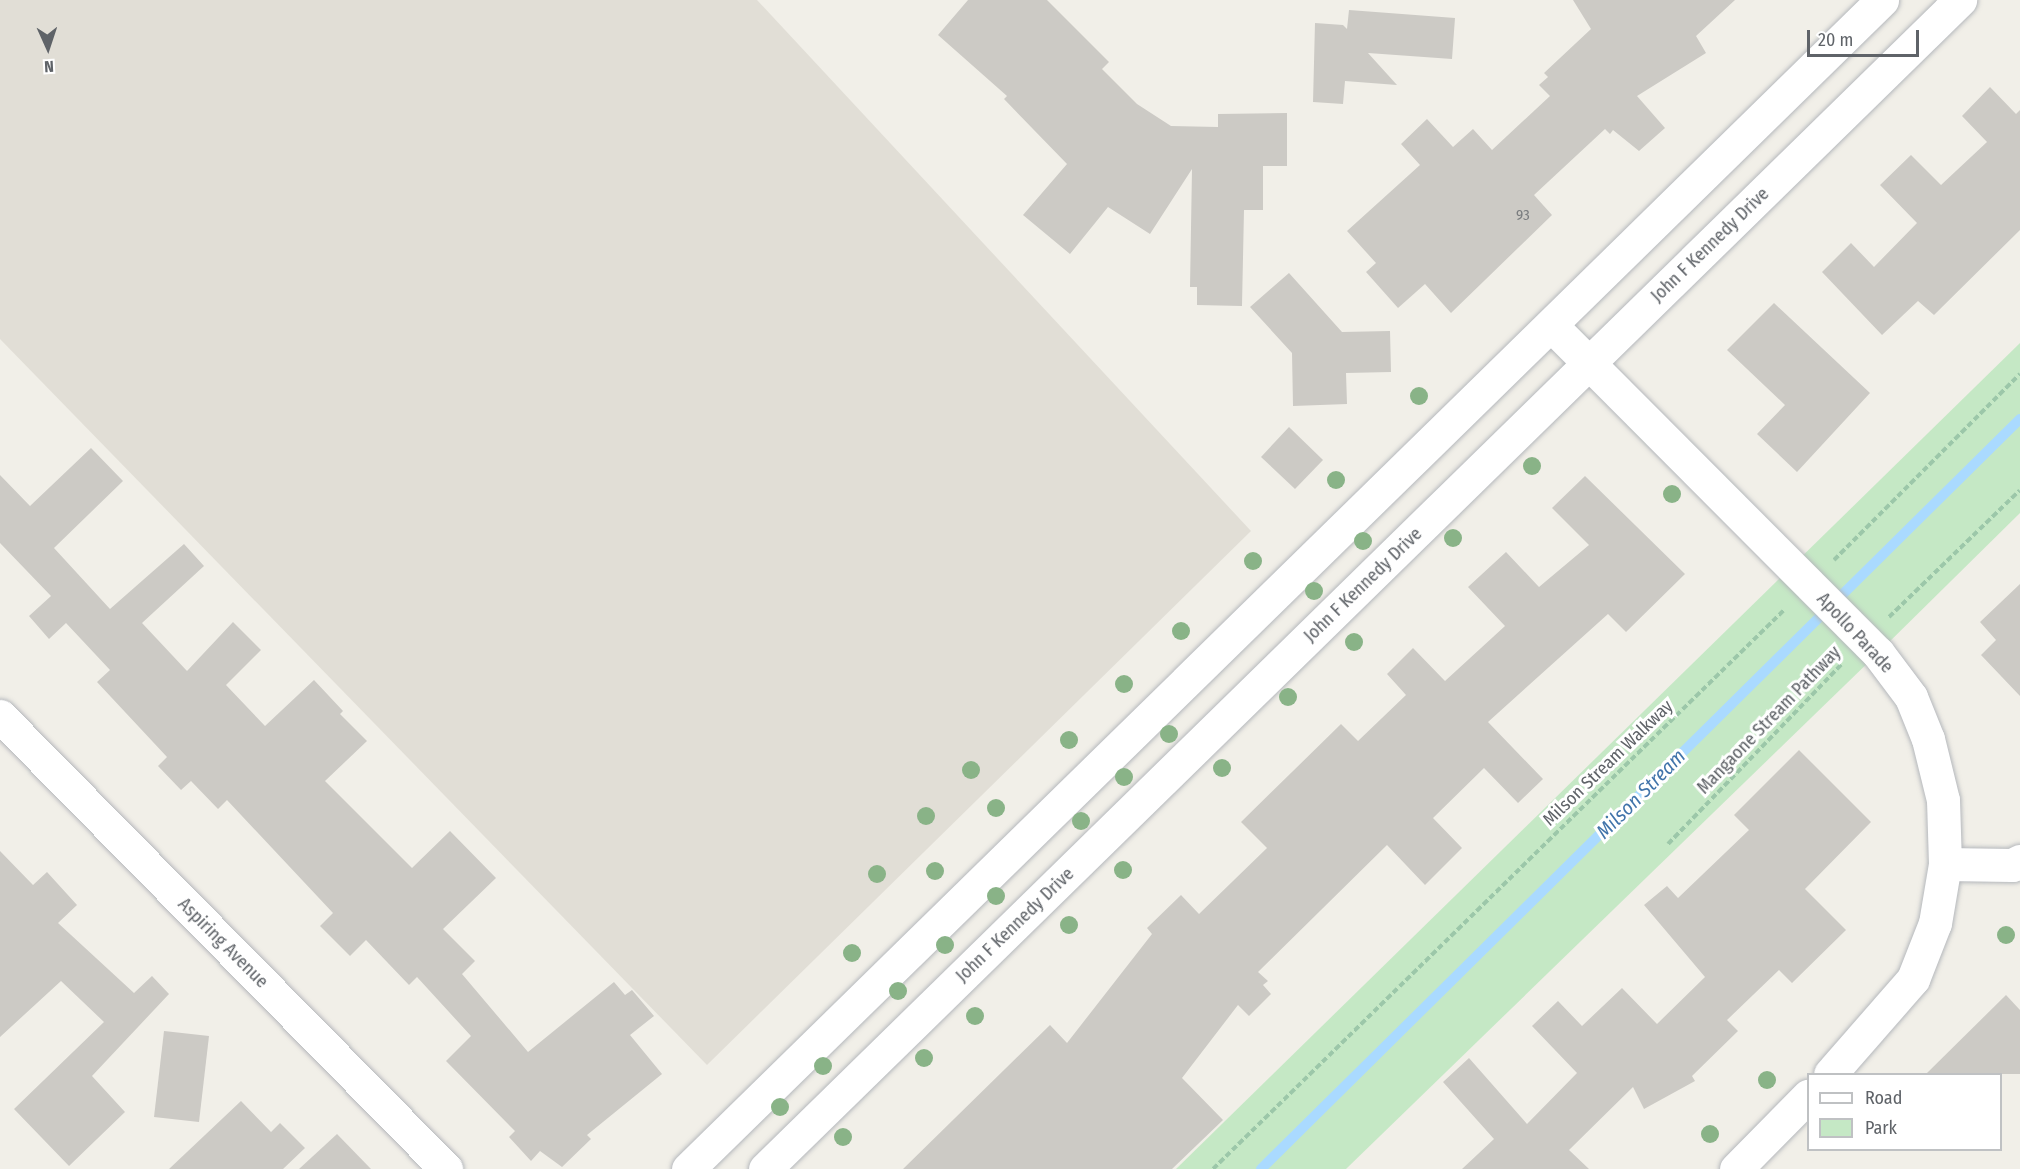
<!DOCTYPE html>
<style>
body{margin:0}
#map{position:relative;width:2020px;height:1169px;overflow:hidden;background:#f1efe8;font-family:"Fira Sans Condensed",sans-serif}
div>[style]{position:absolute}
.education>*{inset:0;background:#e1ded6}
.green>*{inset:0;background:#c5e8c5}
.stream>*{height:10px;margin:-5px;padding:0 5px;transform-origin:5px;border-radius:5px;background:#aadaff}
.building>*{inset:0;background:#cccac5}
.path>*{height:4px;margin-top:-2px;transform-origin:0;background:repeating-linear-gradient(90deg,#9cc7a9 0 6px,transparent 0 9px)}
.roads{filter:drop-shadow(0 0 2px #b5b8bc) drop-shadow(0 0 2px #b5b8bc)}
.street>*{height:33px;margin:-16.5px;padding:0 16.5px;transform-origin:16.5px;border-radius:16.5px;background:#fff}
.secondary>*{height:33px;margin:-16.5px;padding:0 16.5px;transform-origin:16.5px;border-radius:16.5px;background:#fff}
.trees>*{width:18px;height:18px;margin:-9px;border-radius:50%;background:#89b387}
span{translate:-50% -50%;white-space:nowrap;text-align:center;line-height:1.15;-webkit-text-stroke:6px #fff;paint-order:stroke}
.number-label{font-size:15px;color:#7a7d7f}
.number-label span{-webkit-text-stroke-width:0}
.street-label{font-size:18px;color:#5f6368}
.water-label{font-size:20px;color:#4174aa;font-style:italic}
.legend{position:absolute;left:1807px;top:1073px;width:195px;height:78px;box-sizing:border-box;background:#fff;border:2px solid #bfc1c3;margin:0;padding:8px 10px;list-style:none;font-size:18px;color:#5f6368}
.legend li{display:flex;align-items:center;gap:12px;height:30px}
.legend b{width:30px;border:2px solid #bfc1c3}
.north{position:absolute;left:18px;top:18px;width:60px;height:60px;-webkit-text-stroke:4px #fff;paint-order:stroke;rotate:177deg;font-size:16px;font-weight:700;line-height:24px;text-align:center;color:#5f6368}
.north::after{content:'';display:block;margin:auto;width:21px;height:27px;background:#5f6368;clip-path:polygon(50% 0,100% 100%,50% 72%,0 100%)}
.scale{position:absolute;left:1807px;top:30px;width:112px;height:27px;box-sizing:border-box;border:3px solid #5f6368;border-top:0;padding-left:8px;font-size:18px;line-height:21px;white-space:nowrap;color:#5f6368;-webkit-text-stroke:4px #fff;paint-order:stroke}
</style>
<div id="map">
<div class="education">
<i style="clip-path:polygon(0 0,757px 0,1251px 531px,707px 1065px,0 339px)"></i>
</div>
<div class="green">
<i style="clip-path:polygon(2020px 343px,2020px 513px,1878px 653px,1346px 1169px,1176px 1169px)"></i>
</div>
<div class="stream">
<i style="left:1261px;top:1169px;width:1067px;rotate:-44.66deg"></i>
</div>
<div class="building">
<i style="clip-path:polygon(968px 0,1047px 0,1109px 62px,1102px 69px,1137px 104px,1171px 126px,1218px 127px,1218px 114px,1287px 113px,1287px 166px,1263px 166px,1263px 210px,1244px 210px,1242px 306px,1197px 305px,1197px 287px,1190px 287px,1192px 169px,1150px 234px,1108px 207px,1070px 254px,1023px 215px,1067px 164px,1004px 99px,1007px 96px,938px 35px)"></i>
<i style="clip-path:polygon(1573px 0,1735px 0,1696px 36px,1706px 53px,1637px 96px,1665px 128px,1639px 151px,1613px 130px,1610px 134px,1605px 129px,1534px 195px,1552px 215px,1451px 313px,1425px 284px,1398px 308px,1366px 272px,1376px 263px,1347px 231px,1420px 165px,1401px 144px,1427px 119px,1453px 147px,1473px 129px,1492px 150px,1550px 96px,1539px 85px,1548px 77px,1544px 73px,1591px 29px)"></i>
<i style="clip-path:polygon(1349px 10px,1455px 18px,1452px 59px,1368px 53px,1397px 85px,1345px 81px,1343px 104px,1313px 102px,1315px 23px,1343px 25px,1347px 29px)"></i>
<i style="clip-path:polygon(1990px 87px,2016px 114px,2020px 110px,2020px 230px,1934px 315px,1918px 301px,1882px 335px,1822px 272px,1851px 243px,1874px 267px,1917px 223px,1880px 185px,1911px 155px,1941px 185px,1987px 142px,1962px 116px)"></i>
<i style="clip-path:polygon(1289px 273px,1342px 332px,1390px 331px,1391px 372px,1346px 373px,1347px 404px,1293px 406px,1292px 353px,1250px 307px)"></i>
<i style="clip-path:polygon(1774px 303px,1870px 393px,1797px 472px,1757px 434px,1785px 405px,1727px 350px)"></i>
<i style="clip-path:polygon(1289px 427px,1323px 460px,1295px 489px,1261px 457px)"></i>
<i style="clip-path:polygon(91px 448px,123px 481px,54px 548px,110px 609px,184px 544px,204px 566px,142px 623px,187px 671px,233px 622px,261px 650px,226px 685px,265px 726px,314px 680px,343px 711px,340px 714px,367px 741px,325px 781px,412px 868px,450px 831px,496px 878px,443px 929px,475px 961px,462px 974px,528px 1052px,614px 982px,625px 995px,632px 990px,654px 1016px,630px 1035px,662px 1074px,587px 1135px,591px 1139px,562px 1167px,540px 1151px,531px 1161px,509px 1137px,515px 1131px,446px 1061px,471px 1036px,417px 977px,409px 985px,366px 940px,350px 956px,320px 926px,333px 913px,227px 800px,218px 809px,191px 781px,181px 790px,158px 766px,167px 757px,97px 682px,110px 670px,66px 623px,49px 639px,29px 616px,51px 596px,0 543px,0 475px,30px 506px)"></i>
<i style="clip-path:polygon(1585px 476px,1685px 574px,1626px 632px,1608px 614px,1488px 722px,1543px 779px,1518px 803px,1484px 768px,1433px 818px,1462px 848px,1425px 885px,1387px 845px,1258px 972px,1268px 981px,1263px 985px,1271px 994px,1249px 1016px,1238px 1005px,1182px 1078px,1223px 1120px,1172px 1169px,903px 1169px,1050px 1025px,1067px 1043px,1152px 934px,1147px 928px,1181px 895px,1199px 914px,1267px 848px,1241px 822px,1341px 724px,1358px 741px,1406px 695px,1387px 674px,1413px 648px,1445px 681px,1505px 626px,1468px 587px,1506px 552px,1539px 587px,1589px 545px,1552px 508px)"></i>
<i style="clip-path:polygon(2020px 584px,2020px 696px,1981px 655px,1996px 640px,1980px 622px)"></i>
<i style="clip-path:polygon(1799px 750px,1871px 822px,1805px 889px,1846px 930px,1792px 983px,1779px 970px,1727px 1020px,1738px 1031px,1692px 1076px,1695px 1081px,1644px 1109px,1633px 1087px,1569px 1150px,1589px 1169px,1462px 1169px,1494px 1139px,1443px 1082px,1469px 1058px,1527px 1124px,1577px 1073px,1532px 1026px,1558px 1001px,1582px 1026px,1622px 988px,1657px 1024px,1705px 977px,1644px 905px,1667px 886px,1678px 898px,1749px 830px,1734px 815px)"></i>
<i style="clip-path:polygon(0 851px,33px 885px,47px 872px,77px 905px,58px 923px,134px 993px,152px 976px,169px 994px,92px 1076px,125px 1112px,69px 1166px,14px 1109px,104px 1022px,61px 981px,0 1037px)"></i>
<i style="clip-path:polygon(2006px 995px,2020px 1010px,2020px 1074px,1926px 1074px)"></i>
<i style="clip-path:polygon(164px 1031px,209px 1036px,199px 1122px,154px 1117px)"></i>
<i style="clip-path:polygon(241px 1101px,271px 1132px,280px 1123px,305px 1148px,283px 1169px,169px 1169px)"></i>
<i style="clip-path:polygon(337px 1134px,371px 1169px,299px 1169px)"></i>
</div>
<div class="path">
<i style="left:1834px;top:560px;width:263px;rotate:-45deg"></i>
<i style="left:1889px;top:617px;width:182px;rotate:-44.1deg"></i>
<i style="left:1668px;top:844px;width:250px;rotate:-46deg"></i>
<i style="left:1213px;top:1169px;width:799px;rotate:-44.39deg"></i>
</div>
<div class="roads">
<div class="street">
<i style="left:1551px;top:325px;width:463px;rotate:45.1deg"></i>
<i style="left:1878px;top:653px;width:55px;rotate:53.1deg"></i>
<i style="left:1911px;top:697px;width:45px;rotate:68deg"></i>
<i style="left:1928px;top:739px;width:63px;rotate:76.2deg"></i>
<i style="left:1943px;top:800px;width:64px;rotate:88.2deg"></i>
<i style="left:1945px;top:864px;width:60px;rotate:99.6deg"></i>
<i style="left:1935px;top:923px;width:60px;rotate:111.4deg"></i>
<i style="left:1913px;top:979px;width:126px;rotate:131.1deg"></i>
<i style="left:0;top:716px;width:636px;rotate:45.45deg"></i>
<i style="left:1945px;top:864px;width:67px;rotate:0.9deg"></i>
<i style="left:2012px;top:865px;width:9px;rotate:-27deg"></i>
<i style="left:1736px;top:1169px;width:103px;rotate:-45.4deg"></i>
</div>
<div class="secondary">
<i style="left:688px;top:1169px;width:1671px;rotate:-44.39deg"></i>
<i style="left:765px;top:1169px;width:1672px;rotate:-44.37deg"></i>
</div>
</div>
<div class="trees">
<i style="left:1419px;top:396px"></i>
<i style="left:1532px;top:466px"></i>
<i style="left:1336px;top:480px"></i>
<i style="left:1672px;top:494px"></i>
<i style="left:1453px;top:538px"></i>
<i style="left:1363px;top:541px"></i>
<i style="left:1253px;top:561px"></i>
<i style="left:1314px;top:591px"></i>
<i style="left:1181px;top:631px"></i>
<i style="left:1354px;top:642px"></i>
<i style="left:1124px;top:684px"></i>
<i style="left:1288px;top:697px"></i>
<i style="left:1169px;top:734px"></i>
<i style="left:1069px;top:740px"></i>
<i style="left:1222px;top:768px"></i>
<i style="left:971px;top:770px"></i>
<i style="left:1124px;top:777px"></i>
<i style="left:996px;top:808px"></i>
<i style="left:926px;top:816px"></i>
<i style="left:1081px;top:821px"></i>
<i style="left:1123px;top:870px"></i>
<i style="left:935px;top:871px"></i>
<i style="left:877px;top:874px"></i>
<i style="left:996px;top:896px"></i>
<i style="left:1069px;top:925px"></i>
<i style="left:2006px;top:935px"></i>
<i style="left:945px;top:945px"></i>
<i style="left:852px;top:953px"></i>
<i style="left:898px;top:991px"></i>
<i style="left:975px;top:1016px"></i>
<i style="left:924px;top:1058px"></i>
<i style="left:823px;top:1066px"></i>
<i style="left:1767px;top:1080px"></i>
<i style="left:780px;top:1107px"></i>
<i style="left:1710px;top:1134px"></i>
<i style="left:843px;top:1137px"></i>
</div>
<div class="number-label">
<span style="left:1523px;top:216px">93</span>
</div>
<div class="street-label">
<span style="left:1710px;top:245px;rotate:-44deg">John F Kennedy Drive</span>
<span style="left:1363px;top:585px;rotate:-44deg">John F Kennedy Drive</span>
<span style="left:1855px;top:633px;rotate:47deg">Apollo Parade</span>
<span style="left:1769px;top:720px;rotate:-46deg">Mangaone Stream Pathway</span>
<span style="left:1608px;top:763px;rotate:-44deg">Milson Stream Walkway</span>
<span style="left:1015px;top:925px;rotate:-44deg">John F Kennedy Drive</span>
<span style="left:223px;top:943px;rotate:45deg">Aspiring Avenue</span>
</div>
<div class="water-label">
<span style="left:1641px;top:794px;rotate:-45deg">Milson Stream</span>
</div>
<ul class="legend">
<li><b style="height:8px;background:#fff"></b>Road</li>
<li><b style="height:16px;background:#c5e8c5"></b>Park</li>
</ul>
<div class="north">N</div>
<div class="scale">20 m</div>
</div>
